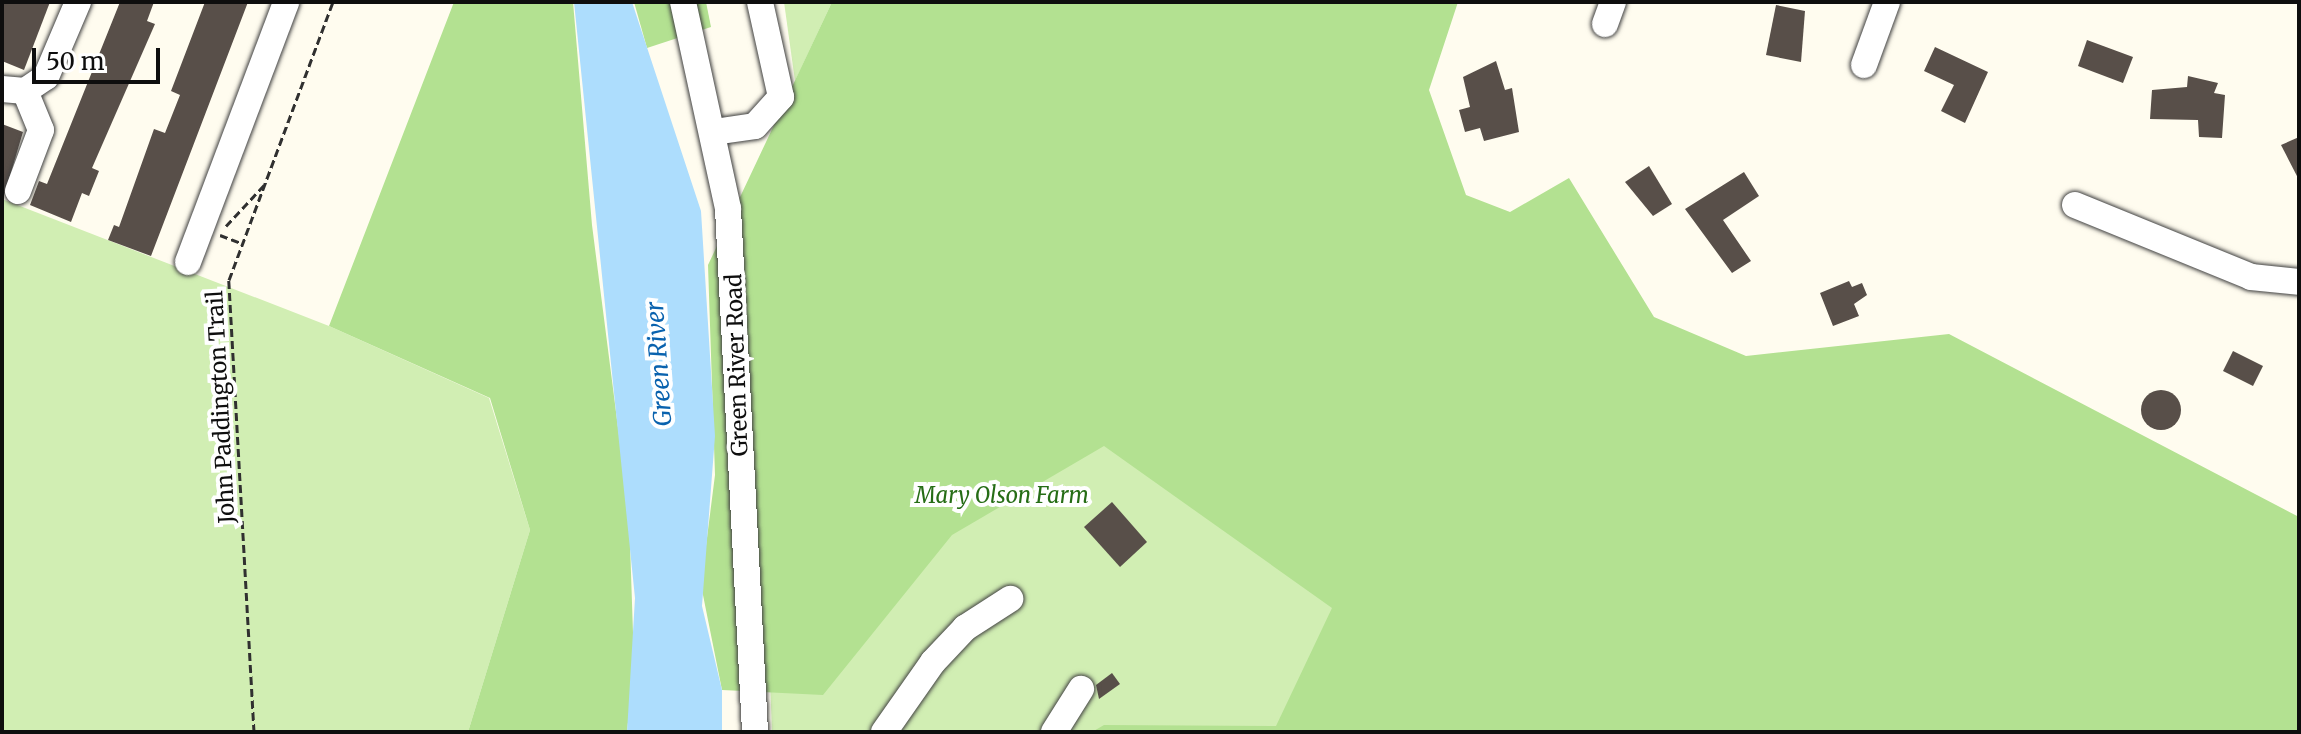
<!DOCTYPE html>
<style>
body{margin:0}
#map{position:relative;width:2301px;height:734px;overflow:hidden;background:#fffcef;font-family:Merriweather,serif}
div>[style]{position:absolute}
.green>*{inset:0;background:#d1eeb3}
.forest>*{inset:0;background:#b3e191}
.water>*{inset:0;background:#adddfd}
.building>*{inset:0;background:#584f49}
.round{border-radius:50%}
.path>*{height:3px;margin-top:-1.5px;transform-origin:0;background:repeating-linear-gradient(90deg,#303030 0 8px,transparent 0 12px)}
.roads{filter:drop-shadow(0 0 2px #414141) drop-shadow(0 0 2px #414141)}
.minor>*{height:26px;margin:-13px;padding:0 13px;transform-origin:13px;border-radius:13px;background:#fff}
span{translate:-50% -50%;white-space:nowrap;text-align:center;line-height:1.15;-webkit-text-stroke:8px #fff;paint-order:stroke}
.street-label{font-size:22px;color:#0e0e0e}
.park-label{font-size:22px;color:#266d16;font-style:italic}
.water-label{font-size:24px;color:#0962ae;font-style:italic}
.frame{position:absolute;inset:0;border:4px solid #0e0e0e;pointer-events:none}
.scale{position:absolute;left:32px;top:48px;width:128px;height:36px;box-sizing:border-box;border:4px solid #0e0e0e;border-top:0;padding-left:10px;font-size:24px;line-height:28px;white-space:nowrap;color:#0e0e0e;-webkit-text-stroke:6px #fff;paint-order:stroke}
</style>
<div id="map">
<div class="green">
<i style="clip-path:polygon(784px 2px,832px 2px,795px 81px)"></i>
<i style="clip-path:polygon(2px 199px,329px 326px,489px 398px,530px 530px,468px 732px,2px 732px)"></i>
<i style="clip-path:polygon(753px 235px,1546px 448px,1442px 732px,772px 732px)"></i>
</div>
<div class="forest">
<i style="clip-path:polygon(454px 2px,573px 2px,592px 225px,629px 513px,634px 663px,627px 732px,468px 732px,530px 530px,490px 398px,329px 326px)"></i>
<i style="clip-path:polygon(634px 2px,706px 2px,711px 27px,647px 48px)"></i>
<i style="clip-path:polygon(832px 2px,1458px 2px,1429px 90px,1466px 195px,1510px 212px,1569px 178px,1654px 317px,1746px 356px,1949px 334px,2299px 517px,2299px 732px,1092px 732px,1104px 725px,1276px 726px,1332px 608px,1104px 446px,952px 535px,823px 695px,722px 690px,701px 585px,715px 475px,708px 265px)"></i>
</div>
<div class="water">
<i style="clip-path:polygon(574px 2px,632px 2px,701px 211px,715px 436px,702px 606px,722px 690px,722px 732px,627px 732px,635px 598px)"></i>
</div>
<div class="building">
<i style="clip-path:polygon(2px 2px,50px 2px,24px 70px,2px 61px)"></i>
<i style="clip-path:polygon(120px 2px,154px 2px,147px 21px,155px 24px,92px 168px,99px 171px,89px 196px,82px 193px,71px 222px,30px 205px,39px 181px,47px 184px)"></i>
<i style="clip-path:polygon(205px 2px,248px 2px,151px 256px,108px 240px,114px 225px,119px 227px,154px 129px,165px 133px,180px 95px,171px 91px)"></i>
<i style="clip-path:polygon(1776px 5px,1805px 11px,1801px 62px,1766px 55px)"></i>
<i style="clip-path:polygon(2087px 40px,2133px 57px,2123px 83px,2078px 66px)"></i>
<i style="clip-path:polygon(1935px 47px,1988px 72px,1965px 123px,1941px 111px,1954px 85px,1924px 71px)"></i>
<i style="clip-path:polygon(1496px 61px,1505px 90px,1512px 88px,1519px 132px,1484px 141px,1480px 128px,1465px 132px,1459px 110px,1470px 107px,1463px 77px)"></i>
<i style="clip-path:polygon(2188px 76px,2218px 83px,2214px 93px,2225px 95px,2222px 138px,2199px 137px,2198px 120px,2150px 119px,2152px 90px,2187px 87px)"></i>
<i style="clip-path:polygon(2px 124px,23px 132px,3px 199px,2px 199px)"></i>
<i style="clip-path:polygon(2299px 137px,2299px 180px,2281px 145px)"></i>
<i style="clip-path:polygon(1649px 166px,1672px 204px,1653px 216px,1625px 182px)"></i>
<i style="clip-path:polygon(1744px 172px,1759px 196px,1723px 220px,1751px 261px,1732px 273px,1685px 209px)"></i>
<i style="clip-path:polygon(1849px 281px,1852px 287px,1862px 283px,1867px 295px,1854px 304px,1859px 316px,1833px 326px,1820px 293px)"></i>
<i style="clip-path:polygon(2233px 351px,2263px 366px,2253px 386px,2223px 371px)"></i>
<i class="round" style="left:2141px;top:390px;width:40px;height:40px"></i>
<i style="clip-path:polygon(1112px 502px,1147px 542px,1120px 567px,1084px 527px)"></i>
<i style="clip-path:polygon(1112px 673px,1120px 684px,1099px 699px,1096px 685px)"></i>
</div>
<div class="path">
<i style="left:226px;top:226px;width:57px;rotate:-47.1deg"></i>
<i style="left:220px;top:235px;width:25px;rotate:21deg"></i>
<i style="left:254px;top:732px;width:453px;rotate:-93.2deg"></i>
<i style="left:229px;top:280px;width:297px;rotate:-69.5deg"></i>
</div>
<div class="roads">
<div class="minor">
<i style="left:683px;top:2px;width:212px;rotate:77.7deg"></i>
<i style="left:728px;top:209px;width:524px;rotate:87.04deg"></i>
<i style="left:1605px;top:24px;width:23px;rotate:-70deg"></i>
<i style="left:1864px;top:65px;width:67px;rotate:-69.9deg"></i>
<i style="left:2px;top:89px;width:23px;rotate:5deg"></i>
<i style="left:25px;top:91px;width:25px;rotate:-34deg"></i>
<i style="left:46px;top:77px;width:82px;rotate:-66.9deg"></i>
<i style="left:714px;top:132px;width:41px;rotate:-8.3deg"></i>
<i style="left:755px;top:126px;width:39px;rotate:-48deg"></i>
<i style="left:781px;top:97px;width:97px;rotate:-102.5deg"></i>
<i style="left:18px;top:191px;width:65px;rotate:-69.3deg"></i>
<i style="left:41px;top:130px;width:42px;rotate:-112.3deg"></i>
<i style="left:2075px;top:205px;width:190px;rotate:22.2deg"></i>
<i style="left:2251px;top:277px;width:48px;rotate:5.9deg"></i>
<i style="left:188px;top:262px;width:278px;rotate:-69.3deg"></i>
<i style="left:884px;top:732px;width:85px;rotate:-55deg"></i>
<i style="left:933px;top:662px;width:47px;rotate:-46.7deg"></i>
<i style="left:965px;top:628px;width:54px;rotate:-32.8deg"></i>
<i style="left:1054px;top:732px;width:51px;rotate:-57.9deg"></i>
</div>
</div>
<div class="street-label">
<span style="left:737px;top:365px;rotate:-92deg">Green River Road</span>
<span style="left:221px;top:407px;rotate:-93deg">John Paddington Trail</span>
</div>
<div class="park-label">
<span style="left:1002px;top:496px">Mary Olson Farm</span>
</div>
<div class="water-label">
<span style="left:659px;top:364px;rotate:-94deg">Green River</span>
</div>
<div class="frame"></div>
<div class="scale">50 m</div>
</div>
